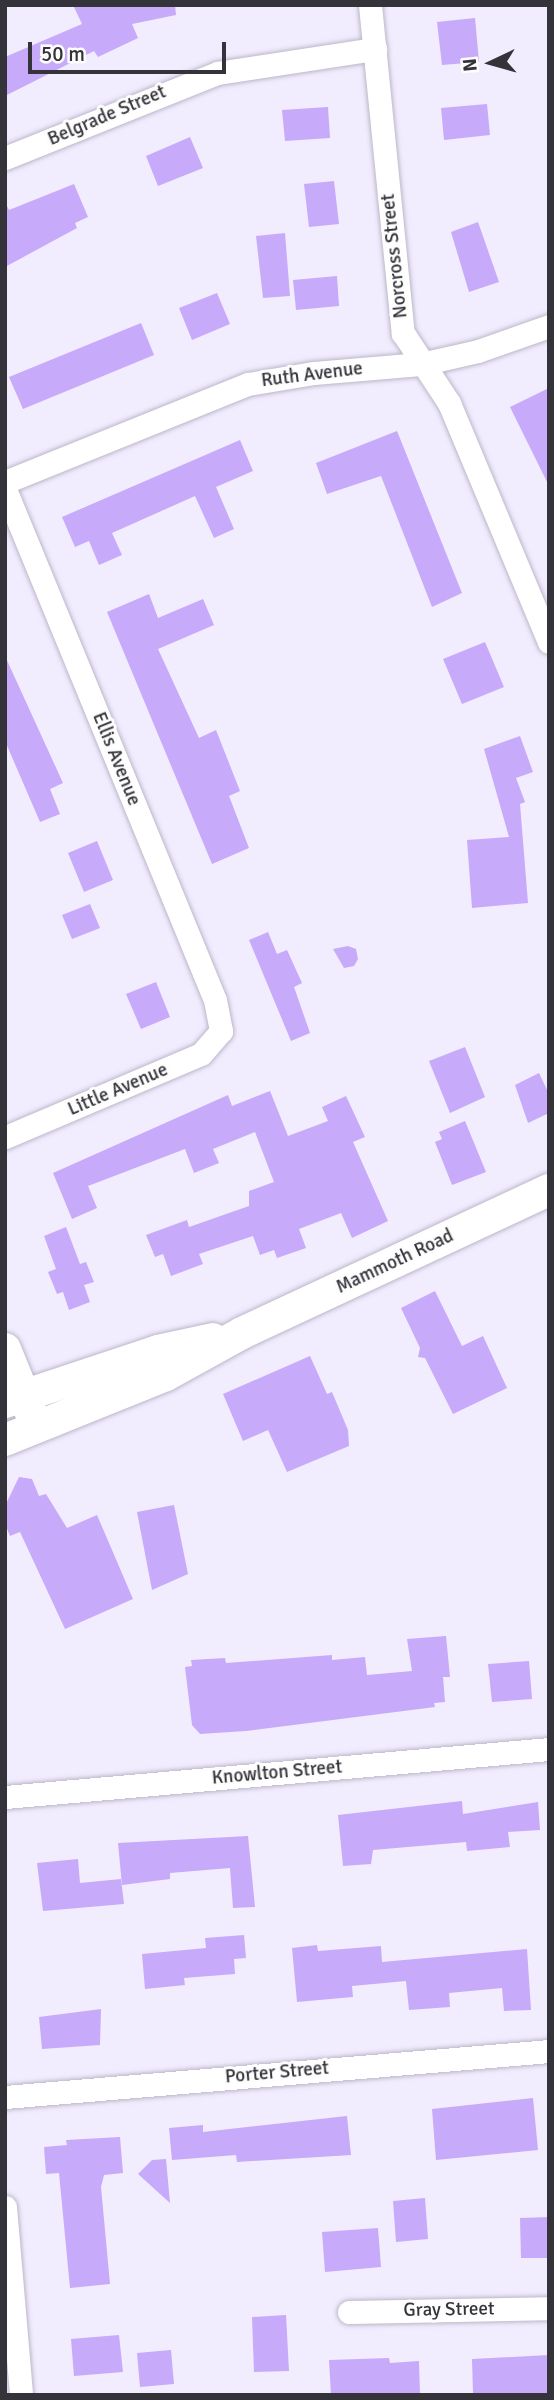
<!DOCTYPE html>
<style>
body{margin:0}
#map{position:relative;width:554px;height:2400px;overflow:hidden;background:#f2ecff;font-family:Signika,sans-serif}
div>[style]{position:absolute}
.building>*{inset:0;background:#c7aaf9}
.roads{filter:drop-shadow(0 0 2px #bcb7c8) drop-shadow(0 0 2px #bcb7c8)}
.minor>*{height:23px;margin:-11.5px;padding:0 11.5px;transform-origin:11.5px;border-radius:11.5px;background:#fff}
.secondary>*{height:32px;margin:-16px;padding:0 16px;transform-origin:16px;border-radius:16px;background:#fff}
span{translate:-50% -50%;white-space:nowrap;text-align:center;line-height:1.15;-webkit-text-stroke:6px #fdfdfd;paint-order:stroke}
.street-label{font-size:19px;color:#35333a}
.frame{position:absolute;inset:0;border:7px solid #35333a;pointer-events:none}
.north{position:absolute;left:456px;top:28px;width:70px;height:70px;-webkit-text-stroke:5px #fdfdfd;paint-order:stroke;rotate:265deg;font-size:19px;font-weight:700;line-height:28px;text-align:center;color:#35333a}
.north::after{content:'';display:block;margin:auto;width:24px;height:32px;background:#35333a;clip-path:polygon(50% 0,100% 100%,50% 72%,0 100%)}
.scale{position:absolute;left:28px;top:42px;width:198px;height:32px;box-sizing:border-box;border:4px solid #35333a;border-top:0;padding-left:9px;font-size:21px;line-height:24px;white-space:nowrap;color:#35333a;-webkit-text-stroke:5px #fdfdfd;paint-order:stroke}
</style>
<div id="map">
<div class="building">
<i style="clip-path:polygon(73px 5px,175px 5px,176px 15px,132px 24px,138px 38px,98px 57px,94px 51px,5px 96px,5px 57px,82px 24px)"></i>
<i style="clip-path:polygon(475px 18px,479px 62px,442px 65px,437px 22px)"></i>
<i style="clip-path:polygon(487px 104px,490px 135px,444px 140px,441px 108px)"></i>
<i style="clip-path:polygon(328px 107px,330px 138px,285px 141px,282px 110px)"></i>
<i style="clip-path:polygon(190px 137px,203px 168px,158px 186px,146px 156px)"></i>
<i style="clip-path:polygon(334px 181px,339px 224px,309px 227px,304px 184px)"></i>
<i style="clip-path:polygon(74px 184px,88px 217px,75px 223px,77px 228px,5px 267px,5px 202px,9px 210px)"></i>
<i style="clip-path:polygon(478px 222px,499px 282px,469px 292px,451px 232px)"></i>
<i style="clip-path:polygon(285px 233px,290px 296px,263px 298px,256px 236px)"></i>
<i style="clip-path:polygon(337px 276px,339px 306px,296px 310px,293px 280px)"></i>
<i style="clip-path:polygon(217px 293px,230px 324px,192px 340px,179px 308px)"></i>
<i style="clip-path:polygon(141px 323px,154px 355px,23px 409px,9px 377px)"></i>
<i style="clip-path:polygon(549px 388px,549px 486px,510px 407px)"></i>
<i style="clip-path:polygon(397px 431px,462px 593px,432px 607px,381px 476px,327px 494px,316px 463px)"></i>
<i style="clip-path:polygon(240px 440px,253px 471px,216px 487px,234px 529px,214px 538px,195px 496px,112px 533px,122px 555px,99px 565px,89px 541px,75px 547px,62px 517px)"></i>
<i style="clip-path:polygon(149px 594px,158px 618px,203px 599px,214px 625px,158px 649px,199px 738px,216px 730px,240px 791px,229px 796px,249px 848px,212px 864px,107px 612px)"></i>
<i style="clip-path:polygon(485px 642px,504px 687px,462px 704px,443px 659px)"></i>
<i style="clip-path:polygon(5px 656px,63px 783px,50px 789px,60px 814px,40px 822px,5px 741px)"></i>
<i style="clip-path:polygon(520px 736px,533px 772px,516px 778px,525px 802px,520px 804px,528px 903px,472px 908px,467px 840px,509px 837px,484px 749px)"></i>
<i style="clip-path:polygon(97px 841px,113px 880px,84px 892px,68px 853px)"></i>
<i style="clip-path:polygon(90px 904px,100px 928px,72px 939px,62px 915px)"></i>
<i style="clip-path:polygon(268px 932px,277px 954px,287px 950px,302px 983px,294px 987px,310px 1033px,291px 1041px,249px 940px)"></i>
<i style="clip-path:polygon(348px 946px,356px 949px,358px 959px,354px 966px,344px 968px,333px 949px)"></i>
<i style="clip-path:polygon(156px 982px,170px 1017px,141px 1029px,126px 994px)"></i>
<i style="clip-path:polygon(465px 1047px,485px 1097px,450px 1113px,429px 1061px)"></i>
<i style="clip-path:polygon(539px 1073px,549px 1094px,549px 1113px,528px 1123px,515px 1085px)"></i>
<i style="clip-path:polygon(270px 1091px,288px 1136px,328px 1121px,322px 1107px,346px 1096px,365px 1137px,353px 1142px,388px 1221px,352px 1238px,341px 1213px,299px 1229px,306px 1248px,277px 1258px,274px 1250px,260px 1255px,253px 1236px,199px 1254px,203px 1264px,171px 1276px,163px 1254px,155px 1257px,146px 1235px,187px 1220px,189px 1227px,249px 1206px,249px 1191px,274px 1182px,255px 1132px,213px 1149px,219px 1163px,194px 1173px,185px 1149px,88px 1186px,97px 1208px,72px 1219px,53px 1173px,228px 1095px,232px 1106px)"></i>
<i style="clip-path:polygon(465px 1121px,486px 1172px,452px 1185px,435px 1142px,442px 1139px,439px 1132px)"></i>
<i style="clip-path:polygon(66px 1227px,80px 1264px,86px 1262px,94px 1282px,84px 1285px,90px 1302px,69px 1310px,63px 1292px,57px 1294px,48px 1272px,56px 1269px,44px 1236px)"></i>
<i style="clip-path:polygon(435px 1291px,462px 1346px,483px 1336px,507px 1388px,453px 1414px,425px 1358px,418px 1357px,420px 1348px,401px 1308px)"></i>
<i style="clip-path:polygon(310px 1356px,327px 1394px,332px 1392px,348px 1430px,349px 1446px,287px 1472px,268px 1430px,243px 1441px,223px 1394px)"></i>
<i style="clip-path:polygon(19px 1477px,32px 1479px,39px 1496px,46px 1494px,67px 1528px,97px 1515px,133px 1599px,65px 1629px,20px 1532px,10px 1536px,5px 1524px,5px 1506px)"></i>
<i style="clip-path:polygon(174px 1505px,188px 1574px,152px 1590px,137px 1512px)"></i>
<i style="clip-path:polygon(446px 1636px,450px 1677px,443px 1677px,445px 1702px,434px 1703px,435px 1707px,246px 1731px,200px 1734px,192px 1725px,185px 1667px,192px 1666px,191px 1660px,225px 1658px,226px 1663px,332px 1655px,332px 1660px,365px 1657px,367px 1675px,412px 1671px,407px 1639px)"></i>
<i style="clip-path:polygon(529px 1661px,532px 1699px,492px 1702px,488px 1664px)"></i>
<i style="clip-path:polygon(462px 1801px,463px 1814px,538px 1802px,540px 1830px,508px 1832px,510px 1847px,467px 1851px,466px 1842px,373px 1850px,371px 1864px,343px 1866px,338px 1815px)"></i>
<i style="clip-path:polygon(248px 1836px,255px 1907px,233px 1908px,230px 1868px,170px 1873px,170px 1879px,122px 1885px,118px 1843px)"></i>
<i style="clip-path:polygon(78px 1859px,80px 1883px,121px 1879px,124px 1904px,43px 1911px,37px 1863px)"></i>
<i style="clip-path:polygon(244px 1935px,246px 1958px,234px 1959px,235px 1974px,184px 1978px,185px 1985px,145px 1989px,142px 1954px,206px 1948px,205px 1938px)"></i>
<i style="clip-path:polygon(317px 1945px,318px 1951px,381px 1946px,382px 1962px,527px 1949px,531px 2010px,504px 2011px,502px 1988px,449px 1993px,450px 2007px,409px 2010px,406px 1981px,352px 1986px,353px 1997px,297px 2002px,292px 1948px)"></i>
<i style="clip-path:polygon(101px 2009px,100px 2045px,42px 2049px,39px 2017px)"></i>
<i style="clip-path:polygon(533px 2098px,538px 2150px,436px 2160px,432px 2109px)"></i>
<i style="clip-path:polygon(347px 2116px,351px 2155px,237px 2162px,236px 2155px,172px 2160px,169px 2128px,203px 2125px,203px 2132px)"></i>
<i style="clip-path:polygon(120px 2137px,123px 2173px,104px 2175px,101px 2187px,110px 2284px,70px 2288px,59px 2173px,46px 2174px,44px 2147px,67px 2145px,66px 2140px)"></i>
<i style="clip-path:polygon(166px 2159px,170px 2203px,138px 2174px,152px 2160px)"></i>
<i style="clip-path:polygon(425px 2198px,428px 2239px,396px 2242px,393px 2201px)"></i>
<i style="clip-path:polygon(549px 2217px,549px 2258px,521px 2258px,520px 2218px)"></i>
<i style="clip-path:polygon(378px 2228px,381px 2267px,325px 2272px,322px 2232px)"></i>
<i style="clip-path:polygon(286px 2315px,289px 2371px,254px 2372px,252px 2317px)"></i>
<i style="clip-path:polygon(119px 2335px,123px 2372px,74px 2376px,71px 2339px)"></i>
<i style="clip-path:polygon(171px 2350px,174px 2384px,140px 2387px,137px 2353px)"></i>
<i style="clip-path:polygon(549px 2355px,549px 2395px,473px 2393px,472px 2359px)"></i>
<i style="clip-path:polygon(389px 2358px,390px 2363px,419px 2361px,420px 2395px,331px 2395px,329px 2360px)"></i>
</div>
<div class="roads">
<div class="minor">
<i style="left:370px;top:5px;width:330px;rotate:84.3deg"></i>
<i style="left:403px;top:333px;width:84px;rotate:56.7deg"></i>
<i style="left:449px;top:403px;width:259px;rotate:67.3deg"></i>
<i style="left:5px;top:158px;width:229px;rotate:-21.8deg"></i>
<i style="left:218px;top:73px;width:159px;rotate:-8.7deg"></i>
<i style="left:5px;top:482px;width:262px;rotate:-22deg"></i>
<i style="left:248px;top:384px;width:67px;rotate:-9.5deg"></i>
<i style="left:314px;top:373px;width:107px;rotate:-4.8deg"></i>
<i style="left:421px;top:364px;width:58px;rotate:-12.8deg"></i>
<i style="left:478px;top:351px;width:75px;rotate:-19.4deg"></i>
<i style="left:5px;top:489px;width:552px;rotate:67.66deg"></i>
<i style="left:215px;top:1000px;width:32px;rotate:79deg"></i>
<i style="left:221px;top:1031px;width:30px;rotate:131deg"></i>
<i style="left:201px;top:1054px;width:213px;rotate:157deg"></i>
<i style="left:5px;top:1797px;width:546px;rotate:-5.04deg"></i>
<i style="left:5px;top:2097px;width:546px;rotate:-4.83deg"></i>
<i style="left:5px;top:2207px;width:189px;rotate:85.1deg"></i>
<i style="left:349px;top:2312px;width:200px;rotate:-1.1deg"></i>
</div>
<div class="secondary">
<i style="left:5px;top:1349px;width:69px;rotate:67.9deg"></i>
<i style="left:5px;top:1402px;width:161px;rotate:-18.4deg"></i>
<i style="left:158px;top:1351px;width:56px;rotate:-12.3deg"></i>
<i style="left:5px;top:1440px;width:174px;rotate:-22deg"></i>
<i style="left:166px;top:1375px;width:87px;rotate:-28.9deg"></i>
<i style="left:242px;top:1333px;width:339px;rotate:-25deg"></i>
</div>
</div>
<div class="street-label">
<span style="left:107px;top:116px;rotate:-23deg">Belgrade Street</span>
<span style="left:395px;top:256px;rotate:-96deg">Norcross Street</span>
<span style="left:312px;top:375px;rotate:-7deg">Ruth Avenue</span>
<span style="left:116px;top:759px;rotate:68deg">Ellis Avenue</span>
<span style="left:118px;top:1090px;rotate:-23deg">Little Avenue</span>
<span style="left:395px;top:1262px;rotate:-25deg">Mammoth Road</span>
<span style="left:277px;top:1773px;rotate:-5deg">Knowlton Street</span>
<span style="left:277px;top:2073px;rotate:-5deg">Porter Street</span>
<span style="left:449px;top:2310px;rotate:-1deg">Gray Street</span>
</div>
<div class="frame"></div>
<div class="north">N</div>
<div class="scale">50 m</div>
</div>
